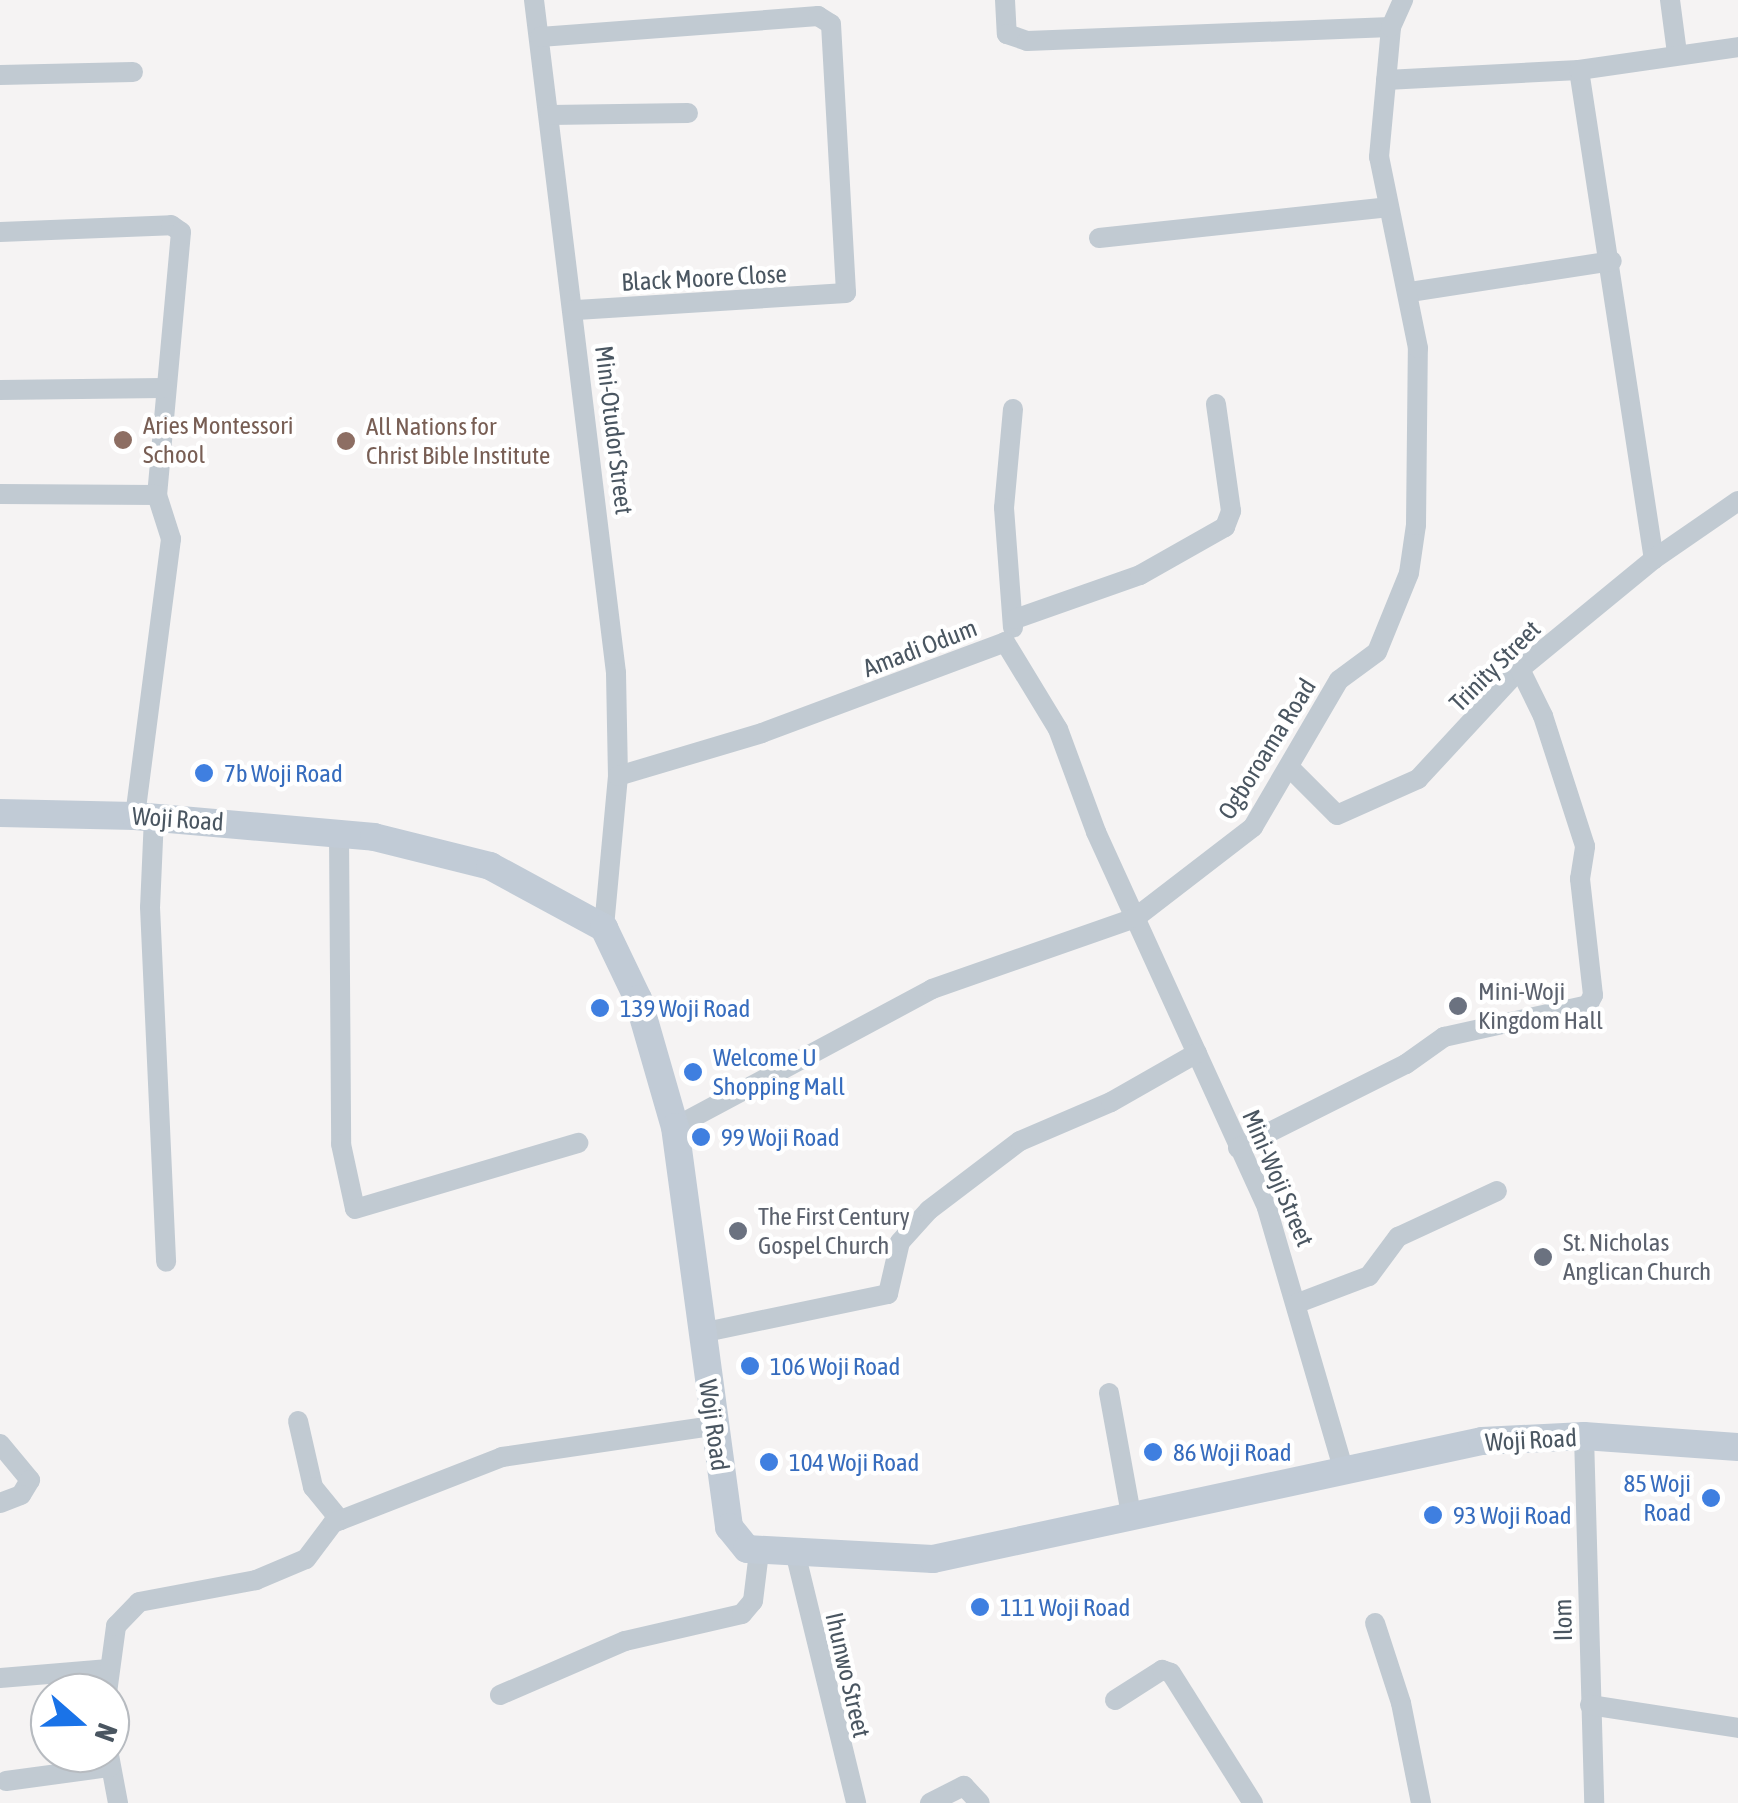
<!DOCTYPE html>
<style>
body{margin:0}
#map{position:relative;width:1738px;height:1803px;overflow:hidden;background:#f5f3f3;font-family:"Asap Condensed",sans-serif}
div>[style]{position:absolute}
.street>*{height:20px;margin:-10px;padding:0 10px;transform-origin:10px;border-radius:10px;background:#c1cad2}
.secondary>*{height:28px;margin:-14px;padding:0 14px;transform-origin:14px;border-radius:14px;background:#c1cbd6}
.dots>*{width:28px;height:28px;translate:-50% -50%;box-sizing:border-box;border:5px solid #fff;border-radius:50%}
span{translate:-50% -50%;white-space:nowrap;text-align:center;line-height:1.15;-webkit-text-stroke:9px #fff;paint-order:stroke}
.street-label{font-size:25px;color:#4a5661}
.education-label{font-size:25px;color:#785e54}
.left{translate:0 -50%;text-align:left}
.shop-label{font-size:25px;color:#366cbe}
.right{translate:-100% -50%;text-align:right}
.worship-label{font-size:25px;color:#5b616d}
.north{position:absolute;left:30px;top:1673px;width:100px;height:100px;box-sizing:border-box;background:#fff;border:2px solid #b7bbc0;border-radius:50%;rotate:110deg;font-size:28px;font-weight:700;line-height:40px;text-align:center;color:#4a5661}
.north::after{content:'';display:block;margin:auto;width:35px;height:45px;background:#1a73e8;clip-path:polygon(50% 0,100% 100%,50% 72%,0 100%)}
</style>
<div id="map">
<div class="street">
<i style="left:534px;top:0;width:678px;rotate:83.05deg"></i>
<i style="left:616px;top:673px;width:103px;rotate:88.9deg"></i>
<i style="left:618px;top:776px;width:153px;rotate:95.3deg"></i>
<i style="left:1005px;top:0;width:34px;rotate:87deg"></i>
<i style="left:1007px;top:34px;width:21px;rotate:19deg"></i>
<i style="left:1027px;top:41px;width:364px;rotate:-2.2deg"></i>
<i style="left:1670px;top:0;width:53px;rotate:82.5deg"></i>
<i style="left:540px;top:37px;width:279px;rotate:-4.3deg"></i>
<i style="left:818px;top:16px;width:15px;rotate:32deg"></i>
<i style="left:831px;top:24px;width:269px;rotate:86.8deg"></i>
<i style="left:846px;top:293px;width:274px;rotate:176.4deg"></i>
<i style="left:1579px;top:70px;width:495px;rotate:81.3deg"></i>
<i style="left:0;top:75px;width:133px;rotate:-1.3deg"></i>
<i style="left:1386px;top:80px;width:193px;rotate:-3deg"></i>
<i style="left:1579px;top:70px;width:161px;rotate:-8.2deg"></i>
<i style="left:550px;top:115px;width:138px;rotate:-0.8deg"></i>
<i style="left:0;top:232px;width:171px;rotate:-2.3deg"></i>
<i style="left:171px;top:225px;width:12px;rotate:35deg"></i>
<i style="left:181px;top:232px;width:264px;rotate:95.2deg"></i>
<i style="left:157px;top:495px;width:46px;rotate:72.3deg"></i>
<i style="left:171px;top:539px;width:279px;rotate:97.4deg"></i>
<i style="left:1099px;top:238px;width:290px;rotate:-6.1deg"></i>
<i style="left:1410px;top:292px;width:204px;rotate:-8.7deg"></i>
<i style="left:0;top:390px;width:163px;rotate:-0.7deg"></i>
<i style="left:1013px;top:409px;width:99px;rotate:95.2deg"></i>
<i style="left:1004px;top:508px;width:120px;rotate:85.7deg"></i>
<i style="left:0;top:494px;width:157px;rotate:0.4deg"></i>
<i style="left:1015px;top:619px;width:133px;rotate:-19.4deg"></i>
<i style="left:1140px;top:575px;width:98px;rotate:-29.5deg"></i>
<i style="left:1225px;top:527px;width:17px;rotate:-69deg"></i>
<i style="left:1231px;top:511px;width:108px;rotate:-98deg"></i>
<i style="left:1005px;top:642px;width:102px;rotate:58.7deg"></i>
<i style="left:1058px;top:729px;width:110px;rotate:69.7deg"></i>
<i style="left:1096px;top:832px;width:413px;rotate:65.5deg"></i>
<i style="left:1267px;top:1208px;width:271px;rotate:73.7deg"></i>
<i style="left:1290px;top:768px;width:66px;rotate:45deg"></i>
<i style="left:1337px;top:815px;width:89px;rotate:-24deg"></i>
<i style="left:1418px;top:779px;width:150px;rotate:-47.2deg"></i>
<i style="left:1520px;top:669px;width:173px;rotate:-39.4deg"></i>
<i style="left:1654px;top:559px;width:102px;rotate:-34.6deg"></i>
<i style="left:618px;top:776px;width:150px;rotate:-16.6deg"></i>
<i style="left:762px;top:733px;width:259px;rotate:-20.5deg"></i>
<i style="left:154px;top:817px;width:90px;rotate:92.5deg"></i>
<i style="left:150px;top:907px;width:355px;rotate:87.4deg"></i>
<i style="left:339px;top:833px;width:311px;rotate:89.6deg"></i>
<i style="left:341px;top:1144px;width:66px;rotate:77.8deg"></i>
<i style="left:355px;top:1209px;width:233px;rotate:-16.5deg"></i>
<i style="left:675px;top:1127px;width:292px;rotate:-28.2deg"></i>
<i style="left:932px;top:989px;width:215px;rotate:-19.3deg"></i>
<i style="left:1135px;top:918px;width:149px;rotate:-37.6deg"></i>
<i style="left:1253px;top:827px;width:170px;rotate:-59.7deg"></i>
<i style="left:1339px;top:680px;width:47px;rotate:-36.4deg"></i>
<i style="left:1377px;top:652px;width:85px;rotate:-67.9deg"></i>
<i style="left:1409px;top:573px;width:49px;rotate:-81.7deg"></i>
<i style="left:1416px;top:525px;width:177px;rotate:-89.4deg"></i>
<i style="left:1418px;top:348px;width:195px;rotate:-101.5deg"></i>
<i style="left:1379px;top:157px;width:131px;rotate:-84.7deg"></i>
<i style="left:1391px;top:27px;width:30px;rotate:-66deg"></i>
<i style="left:1238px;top:1148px;width:188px;rotate:-26.6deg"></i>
<i style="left:1406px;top:1064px;width:47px;rotate:-35.4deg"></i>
<i style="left:1444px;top:1037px;width:148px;rotate:-12.5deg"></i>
<i style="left:1588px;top:1005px;width:11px;rotate:-63deg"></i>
<i style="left:1593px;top:995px;width:117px;rotate:-96.4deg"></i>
<i style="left:1580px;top:879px;width:33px;rotate:-81deg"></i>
<i style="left:1585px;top:846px;width:137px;rotate:-107.9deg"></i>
<i style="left:1543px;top:716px;width:52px;rotate:-116.1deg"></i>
<i style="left:1298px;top:1303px;width:76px;rotate:-20.8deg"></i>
<i style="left:1369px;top:1276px;width:49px;rotate:-53.4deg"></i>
<i style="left:1398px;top:1237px;width:109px;rotate:-24.9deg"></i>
<i style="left:701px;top:1333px;width:191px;rotate:-11.8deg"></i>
<i style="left:888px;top:1294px;width:53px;rotate:-77deg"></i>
<i style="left:900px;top:1242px;width:43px;rotate:-47.8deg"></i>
<i style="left:929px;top:1210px;width:114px;rotate:-37.2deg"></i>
<i style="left:1020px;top:1141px;width:99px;rotate:-23.2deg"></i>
<i style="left:1111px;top:1102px;width:99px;rotate:-29.7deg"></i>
<i style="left:1109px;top:1393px;width:128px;rotate:79.7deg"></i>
<i style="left:298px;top:1421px;width:68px;rotate:77.2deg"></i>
<i style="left:313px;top:1487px;width:43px;rotate:50.7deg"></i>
<i style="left:1584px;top:1436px;width:367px;rotate:88.4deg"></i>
<i style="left:0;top:1444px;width:47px;rotate:50.2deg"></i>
<i style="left:30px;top:1480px;width:17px;rotate:121deg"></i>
<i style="left:21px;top:1495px;width:22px;rotate:159deg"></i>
<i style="left:796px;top:1556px;width:254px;rotate:76.3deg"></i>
<i style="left:1375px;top:1623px;width:84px;rotate:72deg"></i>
<i style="left:1401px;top:1703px;width:102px;rotate:78.7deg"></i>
<i style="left:0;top:1678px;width:109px;rotate:-4.7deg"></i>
<i style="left:107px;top:1693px;width:68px;rotate:-82.3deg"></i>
<i style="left:116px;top:1626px;width:33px;rotate:-46deg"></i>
<i style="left:139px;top:1602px;width:119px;rotate:-10.6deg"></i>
<i style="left:256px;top:1580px;width:54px;rotate:-22.8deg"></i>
<i style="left:306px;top:1559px;width:45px;rotate:-53.1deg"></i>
<i style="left:333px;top:1523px;width:181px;rotate:-21.3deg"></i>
<i style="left:502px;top:1457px;width:213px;rotate:-8.4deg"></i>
<i style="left:500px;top:1695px;width:136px;rotate:-23.4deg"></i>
<i style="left:625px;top:1641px;width:120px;rotate:-13deg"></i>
<i style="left:742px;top:1614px;width:17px;rotate:-50deg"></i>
<i style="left:753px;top:1601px;width:49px;rotate:-83deg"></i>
<i style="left:1115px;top:1700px;width:56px;rotate:-32.6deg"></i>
<i style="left:1162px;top:1670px;width:9px;rotate:18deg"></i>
<i style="left:1171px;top:1673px;width:154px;rotate:57.8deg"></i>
<i style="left:1590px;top:1705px;width:150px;rotate:8.8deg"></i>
<i style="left:109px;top:1755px;width:49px;rotate:79.4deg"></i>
<i style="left:6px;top:1781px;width:105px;rotate:-7.7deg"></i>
<i style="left:930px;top:1803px;width:38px;rotate:-27deg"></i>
<i style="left:964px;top:1786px;width:23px;rotate:47deg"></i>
</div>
<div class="secondary">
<i style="left:0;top:813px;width:135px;rotate:1.3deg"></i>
<i style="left:135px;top:816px;width:240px;rotate:5deg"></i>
<i style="left:374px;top:837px;width:120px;rotate:14deg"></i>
<i style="left:490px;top:866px;width:130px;rotate:28.5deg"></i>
<i style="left:604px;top:928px;width:79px;rotate:64.4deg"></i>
<i style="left:638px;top:999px;width:133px;rotate:73.9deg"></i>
<i style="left:675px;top:1127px;width:404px;rotate:82.3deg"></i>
<i style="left:729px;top:1527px;width:28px;rotate:51deg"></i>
<i style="left:747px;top:1549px;width:186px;rotate:3.1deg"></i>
<i style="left:933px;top:1559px;width:562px;rotate:-12.13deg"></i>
<i style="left:1482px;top:1441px;width:102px;rotate:-2.8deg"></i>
<i style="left:1584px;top:1436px;width:154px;rotate:4.1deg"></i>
</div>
<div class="dots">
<i style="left:123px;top:440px;background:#8d6e63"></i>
<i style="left:346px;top:441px;background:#8d6e63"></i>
<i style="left:204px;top:773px;background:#3f7fe0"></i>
<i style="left:1458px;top:1006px;background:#6b7280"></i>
<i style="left:600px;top:1008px;background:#3f7fe0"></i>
<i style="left:693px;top:1072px;background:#3f7fe0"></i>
<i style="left:701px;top:1137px;background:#3f7fe0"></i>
<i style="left:738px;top:1231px;background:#6b7280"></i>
<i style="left:1543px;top:1257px;background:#6b7280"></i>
<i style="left:750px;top:1366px;background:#3f7fe0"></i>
<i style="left:1153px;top:1452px;background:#3f7fe0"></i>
<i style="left:769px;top:1462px;background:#3f7fe0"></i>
<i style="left:1711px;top:1498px;background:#3f7fe0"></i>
<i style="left:1433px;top:1515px;background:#3f7fe0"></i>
<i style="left:980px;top:1607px;background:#3f7fe0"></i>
</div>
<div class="street-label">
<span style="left:704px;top:278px;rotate:-3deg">Black Moore Close</span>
<span style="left:614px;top:430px;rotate:83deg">Mini-Otudor Street</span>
<span style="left:920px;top:648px;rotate:-21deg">Amadi Odum</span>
<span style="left:1495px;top:666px;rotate:-45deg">Trinity Street</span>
<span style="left:1267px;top:749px;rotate:-58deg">Ogboroama Road</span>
<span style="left:178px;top:819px;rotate:4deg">Woji Road</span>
<span style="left:1278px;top:1178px;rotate:67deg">Mini-Woji Street</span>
<span style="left:714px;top:1425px;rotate:82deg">Woji Road</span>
<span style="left:1531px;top:1440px;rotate:-3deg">Woji Road</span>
<span style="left:1563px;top:1620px;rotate:-91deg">Ilom</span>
<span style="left:848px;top:1675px;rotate:77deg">Ihunwo Street</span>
</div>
<div class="education-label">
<span class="left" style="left:143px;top:440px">Aries Montessori<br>School</span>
<span class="left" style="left:366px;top:441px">All Nations for<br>Christ Bible Institute</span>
</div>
<div class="shop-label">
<span class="left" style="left:224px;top:773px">7b Woji Road</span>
<span class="left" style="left:620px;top:1008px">139 Woji Road</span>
<span class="left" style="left:713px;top:1072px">Welcome U<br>Shopping Mall</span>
<span class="left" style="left:721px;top:1137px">99 Woji Road</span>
<span class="left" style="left:770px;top:1366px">106 Woji Road</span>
<span class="left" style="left:1173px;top:1452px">86 Woji Road</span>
<span class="left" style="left:789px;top:1462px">104 Woji Road</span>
<span class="right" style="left:1691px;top:1498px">85 Woji<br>Road</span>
<span class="left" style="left:1453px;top:1515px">93 Woji Road</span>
<span class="left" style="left:1000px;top:1607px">111 Woji Road</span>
</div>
<div class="worship-label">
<span class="left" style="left:1478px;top:1006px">Mini-Woji<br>Kingdom Hall</span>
<span class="left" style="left:758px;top:1231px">The First Century<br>Gospel Church</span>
<span class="left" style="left:1563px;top:1257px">St. Nicholas<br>Anglican Church</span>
</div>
<div class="north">N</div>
</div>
